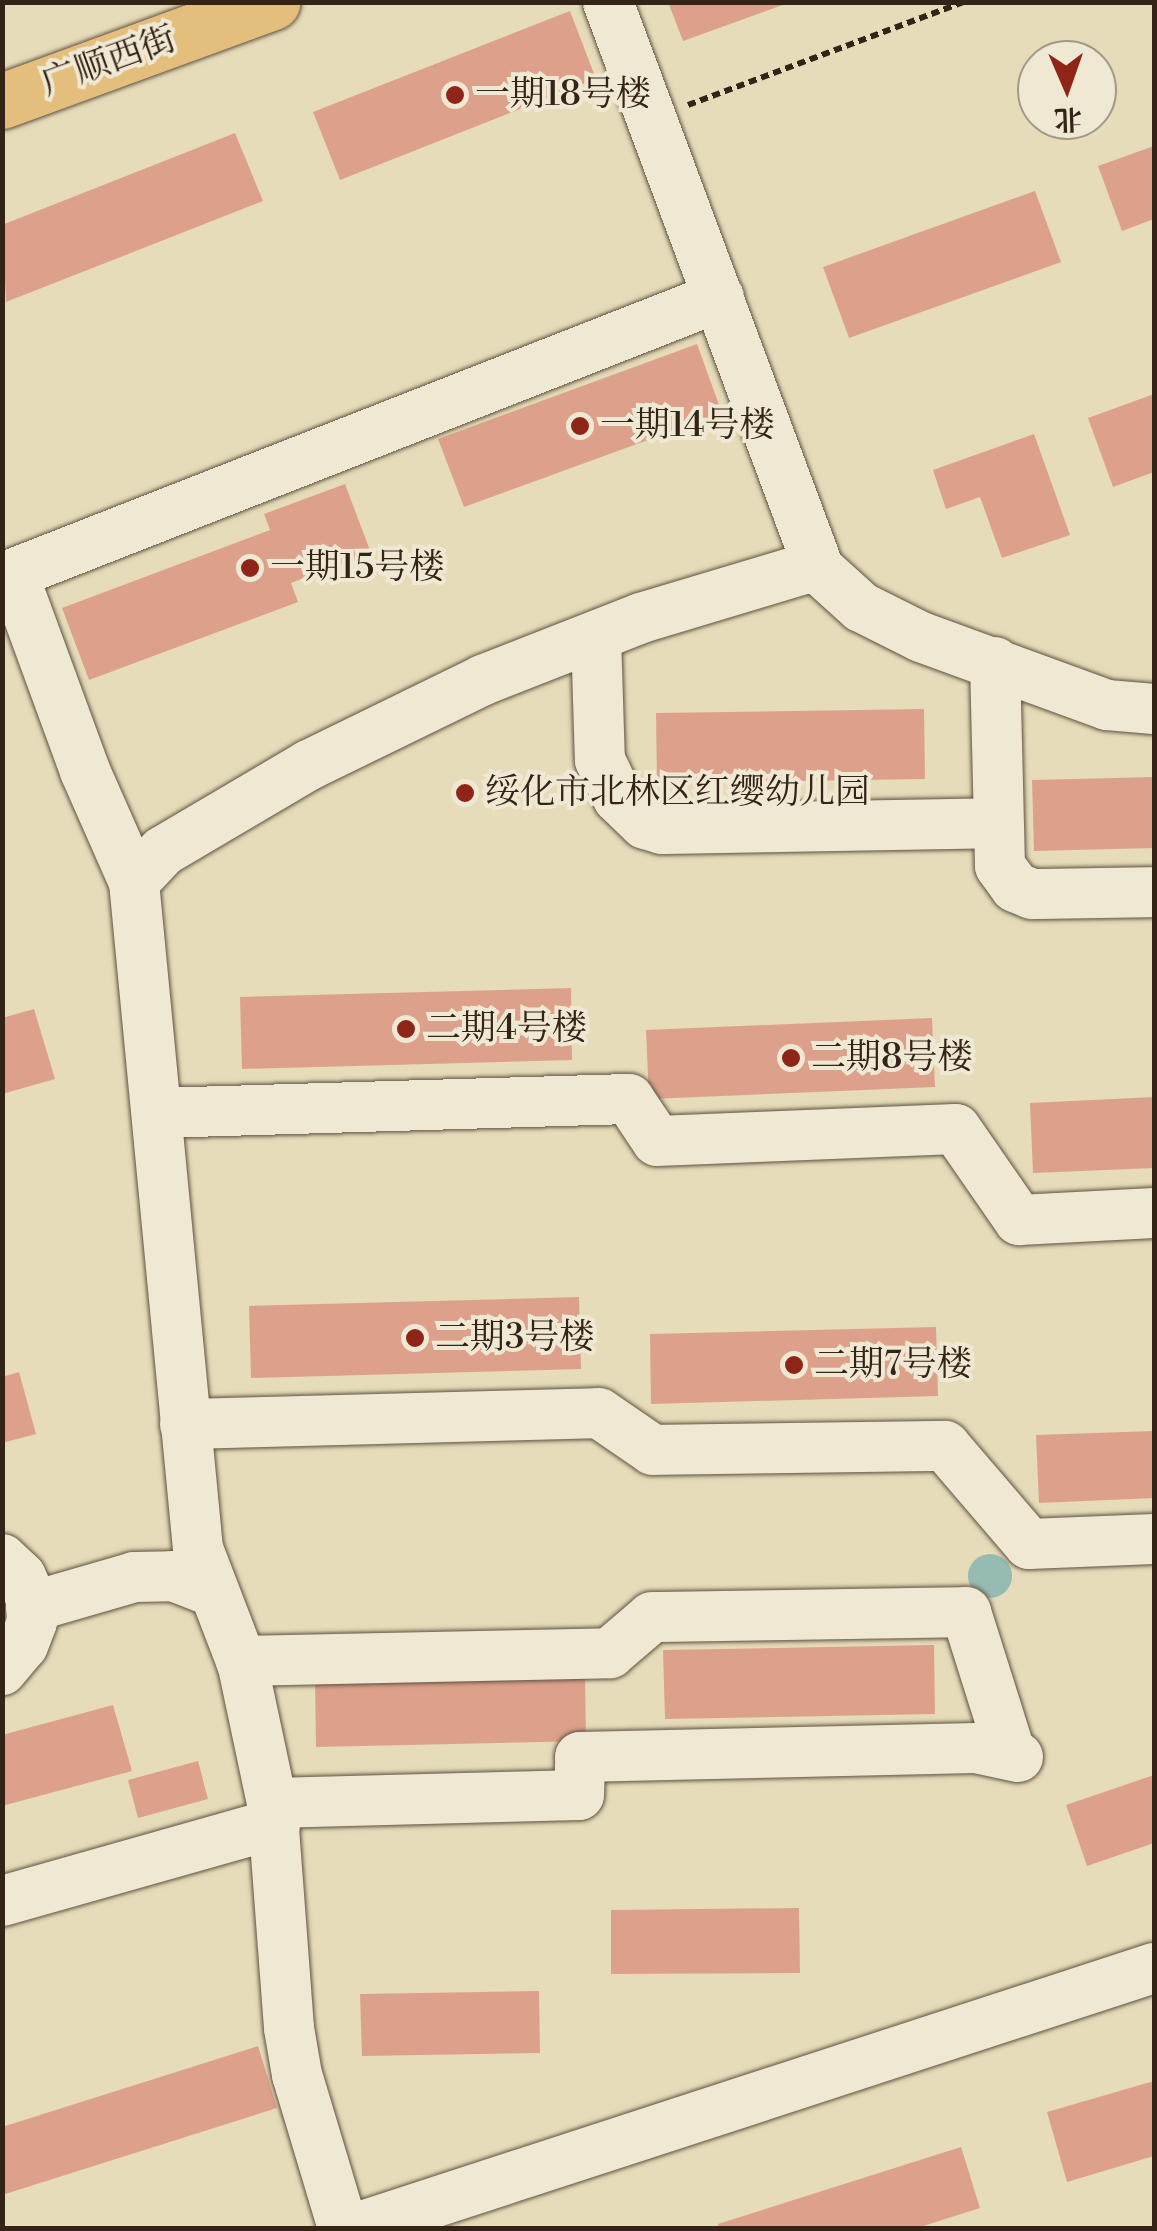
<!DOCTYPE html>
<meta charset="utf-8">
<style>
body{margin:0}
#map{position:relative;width:1157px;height:2231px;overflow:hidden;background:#e6dcb9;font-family:"Libre Bodoni","Noto Serif SC",serif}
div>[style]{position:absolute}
.water>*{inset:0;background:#96bbb3}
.round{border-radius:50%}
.building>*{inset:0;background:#dda18b}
.path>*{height:6px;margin-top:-3px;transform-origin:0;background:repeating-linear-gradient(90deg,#342317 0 8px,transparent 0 13px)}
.roads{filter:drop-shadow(0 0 2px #605140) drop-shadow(0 0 2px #605140)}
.minor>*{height:50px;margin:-25px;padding:0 25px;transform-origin:25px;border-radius:25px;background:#efe8d2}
.major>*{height:55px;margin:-27.5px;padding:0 27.5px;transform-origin:27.5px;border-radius:27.5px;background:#e3be7c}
.dots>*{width:28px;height:28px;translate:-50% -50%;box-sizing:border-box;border:5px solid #efe8d2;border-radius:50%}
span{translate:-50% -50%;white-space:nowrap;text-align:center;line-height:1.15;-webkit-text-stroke:8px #efe8d2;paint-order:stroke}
.street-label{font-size:35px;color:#342317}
.poi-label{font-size:35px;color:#342317}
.left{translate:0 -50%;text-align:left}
.frame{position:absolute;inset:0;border:5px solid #342317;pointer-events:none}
.north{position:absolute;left:1017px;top:40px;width:100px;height:100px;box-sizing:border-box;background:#efe8d2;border:2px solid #a49987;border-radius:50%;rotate:178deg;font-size:28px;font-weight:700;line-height:40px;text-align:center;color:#342317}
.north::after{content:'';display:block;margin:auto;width:35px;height:45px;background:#8f2418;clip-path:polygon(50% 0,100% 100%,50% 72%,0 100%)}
</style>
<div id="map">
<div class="water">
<i class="round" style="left:968px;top:1554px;width:44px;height:44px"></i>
</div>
<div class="building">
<i style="clip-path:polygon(668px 2px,787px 2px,788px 3px,683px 41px)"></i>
<i style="clip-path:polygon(570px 11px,596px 79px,340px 180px,313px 112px)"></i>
<i style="clip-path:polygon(235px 133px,263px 201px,6px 302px,2px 225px)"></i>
<i style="clip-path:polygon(1154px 146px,1154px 219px,1122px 231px,1098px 166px)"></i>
<i style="clip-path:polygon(1035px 191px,1061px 262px,849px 338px,823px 267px)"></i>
<i style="clip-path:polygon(697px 344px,722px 413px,464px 507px,438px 439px)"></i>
<i style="clip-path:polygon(1154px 394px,1154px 472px,1113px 487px,1088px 418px)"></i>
<i style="clip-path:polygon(1034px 434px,1070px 535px,1002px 558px,980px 497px,946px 509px,933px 470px)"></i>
<i style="clip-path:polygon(345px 484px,371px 553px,291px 583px,298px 602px,89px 680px,62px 608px,270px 530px,264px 514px)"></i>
<i style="clip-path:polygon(924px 709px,925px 779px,657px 783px,656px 713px)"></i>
<i style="clip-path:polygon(1154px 777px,1154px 848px,1034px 851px,1032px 780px)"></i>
<i style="clip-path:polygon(571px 988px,572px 1060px,242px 1069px,240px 997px)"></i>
<i style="clip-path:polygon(34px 1009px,55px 1079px,2px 1094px,2px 1018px)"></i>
<i style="clip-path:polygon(932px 1018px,935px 1087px,649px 1099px,646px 1030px)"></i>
<i style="clip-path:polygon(1154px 1097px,1154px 1168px,1033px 1173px,1030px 1103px)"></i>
<i style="clip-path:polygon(579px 1297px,581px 1369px,251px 1378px,249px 1306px)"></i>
<i style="clip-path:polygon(936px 1327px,938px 1396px,651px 1404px,650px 1334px)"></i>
<i style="clip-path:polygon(19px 1372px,36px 1434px,2px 1443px,2px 1377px)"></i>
<i style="clip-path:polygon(1154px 1431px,1154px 1498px,1039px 1503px,1036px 1435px)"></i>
<i style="clip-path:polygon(934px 1645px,935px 1714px,665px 1719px,663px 1650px)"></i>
<i style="clip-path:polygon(585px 1673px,586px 1741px,316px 1747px,315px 1678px)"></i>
<i style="clip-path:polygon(113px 1705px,132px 1771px,2px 1806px,2px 1735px)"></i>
<i style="clip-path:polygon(198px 1761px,208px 1799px,138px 1818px,128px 1780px)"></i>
<i style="clip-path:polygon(1154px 1775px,1154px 1843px,1087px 1866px,1066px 1805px)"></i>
<i style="clip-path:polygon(799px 1908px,800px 1973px,611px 1974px,611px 1910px)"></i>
<i style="clip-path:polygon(539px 1991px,540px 2053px,362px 2056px,360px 1994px)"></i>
<i style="clip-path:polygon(258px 2046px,277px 2108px,2px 2195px,2px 2127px)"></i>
<i style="clip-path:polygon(1154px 2081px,1154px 2156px,1067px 2182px,1047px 2112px)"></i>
<i style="clip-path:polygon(961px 2147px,980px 2208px,917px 2228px,719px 2228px,718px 2224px)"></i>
</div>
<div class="path">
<i style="left:688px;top:105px;width:295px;rotate:-20.5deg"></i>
</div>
<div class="roads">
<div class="minor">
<i style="left:608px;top:2px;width:605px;rotate:69.59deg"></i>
<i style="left:13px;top:574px;width:210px;rotate:69.9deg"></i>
<i style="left:85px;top:771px;width:121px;rotate:66.2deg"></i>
<i style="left:2px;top:578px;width:770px;rotate:-21.4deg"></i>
<i style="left:596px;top:636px;width:124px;rotate:88.2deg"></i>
<i style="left:600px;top:760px;width:42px;rotate:64.7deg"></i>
<i style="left:618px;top:798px;width:37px;rotate:44deg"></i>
<i style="left:645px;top:824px;width:18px;rotate:16deg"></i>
<i style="left:662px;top:829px;width:335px;rotate:-1deg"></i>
<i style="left:995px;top:662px;width:204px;rotate:88.6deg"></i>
<i style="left:1000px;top:866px;width:26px;rotate:54deg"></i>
<i style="left:1015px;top:887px;width:18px;rotate:22deg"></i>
<i style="left:1032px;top:894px;width:122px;rotate:-0.9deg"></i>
<i style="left:157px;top:1113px;width:472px;rotate:-1.7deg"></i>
<i style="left:629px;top:1099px;width:50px;rotate:56.3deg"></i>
<i style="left:657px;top:1141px;width:299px;rotate:-2.3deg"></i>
<i style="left:956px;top:1129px;width:111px;rotate:55.3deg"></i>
<i style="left:1019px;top:1220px;width:135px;rotate:-3deg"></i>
<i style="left:185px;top:1424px;width:414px;rotate:-1.5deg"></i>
<i style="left:599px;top:1413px;width:65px;rotate:34.4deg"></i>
<i style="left:653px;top:1450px;width:292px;rotate:-0.8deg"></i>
<i style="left:945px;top:1446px;width:129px;rotate:49.4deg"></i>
<i style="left:1029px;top:1544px;width:125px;rotate:-2.3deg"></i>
<i style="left:2px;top:1559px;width:26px;rotate:43deg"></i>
<i style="left:21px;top:1577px;width:23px;rotate:65deg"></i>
<i style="left:31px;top:1598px;width:24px;rotate:88deg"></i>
<i style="left:32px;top:1622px;width:25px;rotate:111deg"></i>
<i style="left:23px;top:1645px;width:33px;rotate:130deg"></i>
<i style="left:31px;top:1607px;width:107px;rotate:-16.2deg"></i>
<i style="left:134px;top:1577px;width:39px;rotate:-1deg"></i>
<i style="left:173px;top:1576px;width:44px;rotate:21.3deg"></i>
<i style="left:241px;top:1661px;width:369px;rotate:-1.2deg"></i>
<i style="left:610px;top:1653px;width:55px;rotate:-40.6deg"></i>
<i style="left:652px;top:1617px;width:314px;rotate:-0.9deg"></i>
<i style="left:966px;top:1612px;width:150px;rotate:72.5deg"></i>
<i style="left:272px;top:1803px;width:307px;rotate:-1.5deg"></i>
<i style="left:579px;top:1795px;width:38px;rotate:-88deg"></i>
<i style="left:580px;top:1757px;width:396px;rotate:-1.3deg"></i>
<i style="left:976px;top:1748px;width:43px;rotate:12.1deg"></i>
<i style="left:2px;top:1901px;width:284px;rotate:-15.8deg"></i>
<i style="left:343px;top:2228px;width:160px;rotate:-106.7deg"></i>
<i style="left:297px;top:2075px;width:48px;rotate:-99.7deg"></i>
<i style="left:289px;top:2028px;width:226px;rotate:-94.3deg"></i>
<i style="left:272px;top:1803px;width:140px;rotate:-102deg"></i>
<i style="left:243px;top:1666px;width:125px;rotate:-111deg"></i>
<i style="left:198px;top:1549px;width:670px;rotate:-95.48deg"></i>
<i style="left:134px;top:882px;width:42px;rotate:-46.9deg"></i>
<i style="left:163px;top:851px;width:169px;rotate:-30.5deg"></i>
<i style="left:309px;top:765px;width:194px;rotate:-26deg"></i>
<i style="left:483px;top:680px;width:170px;rotate:-21.4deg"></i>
<i style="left:641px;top:618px;width:170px;rotate:-16.7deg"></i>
<i style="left:804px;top:569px;width:15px"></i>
<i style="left:819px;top:569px;width:57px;rotate:42.1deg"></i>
<i style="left:861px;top:607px;width:67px;rotate:26.6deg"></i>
<i style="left:921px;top:637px;width:198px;rotate:20.1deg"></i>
<i style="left:1107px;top:705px;width:47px;rotate:4.9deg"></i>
<i style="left:356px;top:2228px;width:839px;rotate:-18.05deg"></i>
</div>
<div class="major">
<i style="left:2px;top:101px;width:288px;rotate:-20.1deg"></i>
</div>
</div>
<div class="dots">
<i style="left:455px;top:95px;background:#8f2418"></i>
<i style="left:580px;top:426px;background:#8f2418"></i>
<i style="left:250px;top:568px;background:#8f2418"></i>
<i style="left:465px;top:793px;background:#8f2418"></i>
<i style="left:406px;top:1029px;background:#8f2418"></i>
<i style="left:791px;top:1058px;background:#8f2418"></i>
<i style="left:415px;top:1338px;background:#8f2418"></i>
<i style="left:794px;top:1365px;background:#8f2418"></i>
</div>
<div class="street-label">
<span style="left:109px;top:62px;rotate:-20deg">广顺西街</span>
</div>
<div class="poi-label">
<span class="left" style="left:475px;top:95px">一期18号楼</span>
<span class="left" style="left:600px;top:426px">一期14号楼</span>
<span class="left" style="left:270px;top:568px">一期15号楼</span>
<span class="left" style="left:485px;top:793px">绥化市北林区红缨幼儿园</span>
<span class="left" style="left:426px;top:1029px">二期4号楼</span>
<span class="left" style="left:811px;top:1058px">二期8号楼</span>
<span class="left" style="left:435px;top:1338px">二期3号楼</span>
<span class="left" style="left:814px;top:1365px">二期7号楼</span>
</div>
<div class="frame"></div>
<div class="north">北</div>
</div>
